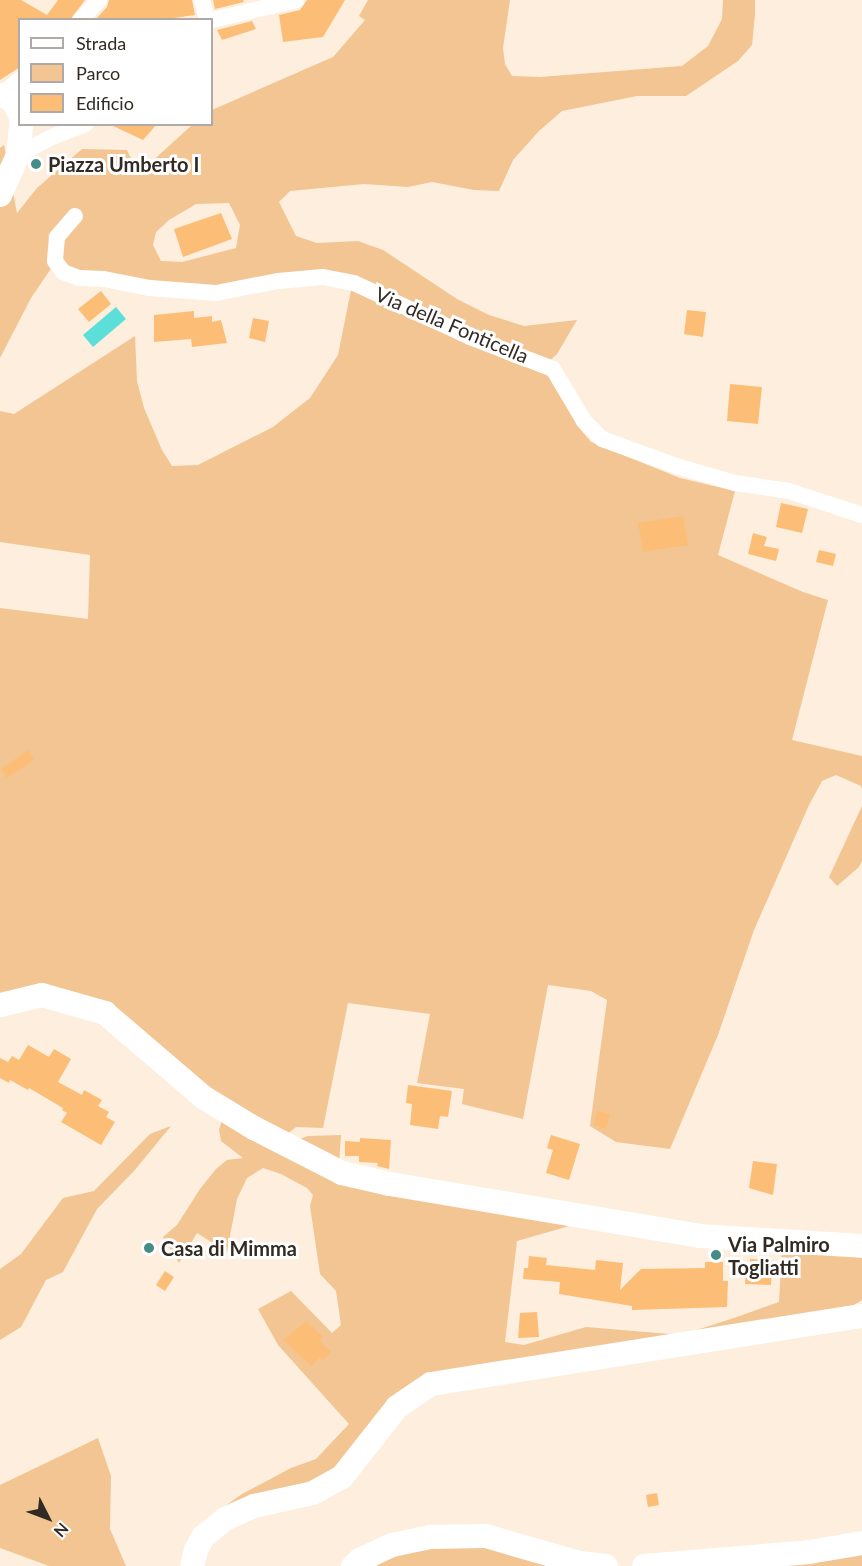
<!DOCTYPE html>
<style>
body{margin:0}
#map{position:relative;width:862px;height:1566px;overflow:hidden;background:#fdeede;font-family:Lato,sans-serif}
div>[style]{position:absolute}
.green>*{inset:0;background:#f2c592}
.water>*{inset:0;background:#5ddfd9}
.building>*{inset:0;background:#fcbe76}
.street>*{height:16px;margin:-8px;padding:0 8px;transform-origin:8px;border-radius:8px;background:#fff}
.secondary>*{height:24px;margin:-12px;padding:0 12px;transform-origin:12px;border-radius:12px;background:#fff}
.dots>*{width:16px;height:16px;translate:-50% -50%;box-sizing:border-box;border:3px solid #fff;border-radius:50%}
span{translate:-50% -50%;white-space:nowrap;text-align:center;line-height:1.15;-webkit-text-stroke:6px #fff;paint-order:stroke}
.poi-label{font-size:20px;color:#322b23;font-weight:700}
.left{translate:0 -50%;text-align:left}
.street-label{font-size:20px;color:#322b23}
.legend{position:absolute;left:18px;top:18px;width:195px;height:108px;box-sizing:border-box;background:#fff;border:2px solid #adaaa7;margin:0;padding:8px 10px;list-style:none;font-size:18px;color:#322b23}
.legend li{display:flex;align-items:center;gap:12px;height:30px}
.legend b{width:30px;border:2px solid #adaaa7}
.north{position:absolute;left:18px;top:1488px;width:60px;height:60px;-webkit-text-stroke:4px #fff;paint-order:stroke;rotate:132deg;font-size:16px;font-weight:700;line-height:24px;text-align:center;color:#322b23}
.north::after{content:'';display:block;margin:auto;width:21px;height:27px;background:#322b23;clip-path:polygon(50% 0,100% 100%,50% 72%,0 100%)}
</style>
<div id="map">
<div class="green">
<i style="clip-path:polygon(evenodd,368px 0,510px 0,503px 48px,505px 64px,512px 76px,540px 77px,682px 66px,708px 46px,722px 19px,723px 0,755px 0,755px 14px,752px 45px,738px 61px,686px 96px,637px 96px,562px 111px,539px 131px,513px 160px,499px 191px,474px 190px,432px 182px,408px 187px,364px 184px,290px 191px,279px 202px,296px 236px,317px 243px,358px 241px,383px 250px,457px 299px,489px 315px,524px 326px,577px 320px,557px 354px,547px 363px,355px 280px,215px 291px,52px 267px,31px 298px,0 358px,0 148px,4px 145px,17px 213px,37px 188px,82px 149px,127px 150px,136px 169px,148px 165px,192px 125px,212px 124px,212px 110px,333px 57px,365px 20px,359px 16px,368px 0,229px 203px,240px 225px,236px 248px,182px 262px,161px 261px,153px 245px,156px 232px,169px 220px,196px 204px,229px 203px)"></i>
<i style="clip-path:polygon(352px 285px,551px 371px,564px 391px,576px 424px,591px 442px,680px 478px,735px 491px,718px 555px,803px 592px,828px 600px,792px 740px,862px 756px,862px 789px,861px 786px,836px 775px,822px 781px,809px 805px,754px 930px,718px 1035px,670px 1149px,616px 1142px,590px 1126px,607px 1000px,591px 991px,548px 985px,523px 1119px,462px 1104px,464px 1089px,417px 1083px,430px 1014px,348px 1003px,323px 1128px,296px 1127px,286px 1135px,206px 1094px,106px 1010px,0 1001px,0 608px,88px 619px,90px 555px,0 542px,0 411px,14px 414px,135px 336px,137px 381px,144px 408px,162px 450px,172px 466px,198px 465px,273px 427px,310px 398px,338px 355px)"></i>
<i style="clip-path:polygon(862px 806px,862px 861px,859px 867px,837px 886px,829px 877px)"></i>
<i style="clip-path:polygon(222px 1120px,271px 1148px,587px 1221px,517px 1241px,505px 1342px,524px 1345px,586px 1327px,681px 1335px,737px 1317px,779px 1302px,782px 1248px,862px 1257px,862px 1300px,852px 1306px,431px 1380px,340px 1474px,214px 1514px,242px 1494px,291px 1468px,316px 1459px,349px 1424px,278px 1345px,258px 1309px,291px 1291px,332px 1333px,341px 1325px,336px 1291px,320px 1274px,310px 1206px,313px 1195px,307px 1188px,281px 1174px,263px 1168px,247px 1178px,237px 1199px,227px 1252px,197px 1233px,179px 1263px,163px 1237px,177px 1225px,200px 1189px,216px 1169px,227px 1160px,243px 1158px,221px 1141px,219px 1130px)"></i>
<i style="clip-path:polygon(171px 1126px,134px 1171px,97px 1209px,63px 1272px,46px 1280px,21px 1327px,0 1340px,0 1269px,21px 1254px,63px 1198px,94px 1191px,150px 1134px)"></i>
<i style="clip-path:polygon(341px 1135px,339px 1165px,297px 1140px,308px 1136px)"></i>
<i style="clip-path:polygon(98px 1438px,111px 1476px,110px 1529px,126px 1566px,49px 1566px,0 1548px,0 1485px)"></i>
<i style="clip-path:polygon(472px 1542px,577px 1566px,367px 1566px,399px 1551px)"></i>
<i style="clip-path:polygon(862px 1554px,862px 1566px,770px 1566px)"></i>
</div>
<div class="water">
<i style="clip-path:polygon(116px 307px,126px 319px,93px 347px,83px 335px)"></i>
</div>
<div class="building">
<i style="clip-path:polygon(0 0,21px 0,47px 15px,58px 0,85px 0,70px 20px,20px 20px,20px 67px,0 80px)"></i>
<i style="clip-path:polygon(109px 0,192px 0,195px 15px,160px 20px,95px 20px,107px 7px)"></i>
<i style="clip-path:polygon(213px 0,243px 0,244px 2px,215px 9px)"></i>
<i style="clip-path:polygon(307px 0,345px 0,323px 37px,283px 42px,279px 15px,300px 10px)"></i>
<i style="clip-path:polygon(252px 21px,256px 29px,222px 40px,217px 30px)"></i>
<i style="clip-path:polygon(109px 124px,157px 124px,143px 140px)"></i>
<i style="clip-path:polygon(221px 213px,232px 239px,183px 257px,174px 229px)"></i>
<i style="clip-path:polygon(101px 291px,111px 304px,89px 322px,78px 309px)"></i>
<i style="clip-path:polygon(687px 310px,706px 312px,703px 337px,684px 334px)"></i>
<i style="clip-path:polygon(194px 311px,194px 318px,212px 316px,212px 322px,221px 320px,227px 343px,192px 347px,191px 339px,154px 342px,154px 315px)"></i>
<i style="clip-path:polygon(253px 318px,269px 321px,265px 342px,249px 338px)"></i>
<i style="clip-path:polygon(730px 384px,762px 387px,758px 424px,727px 421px)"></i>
<i style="clip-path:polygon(781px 503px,808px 509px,802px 533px,776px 527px)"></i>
<i style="clip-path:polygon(683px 516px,688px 545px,643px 552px,638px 523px)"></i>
<i style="clip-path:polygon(753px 533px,767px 537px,764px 546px,779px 549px,776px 561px,748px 554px)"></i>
<i style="clip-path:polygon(819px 550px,836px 554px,833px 566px,816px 562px)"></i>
<i style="clip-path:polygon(28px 750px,34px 760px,7px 778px,1px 769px)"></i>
<i style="clip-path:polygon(28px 1045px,49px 1057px,54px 1049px,71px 1059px,58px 1082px,82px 1095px,84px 1090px,102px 1100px,98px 1106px,109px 1112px,106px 1117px,115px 1122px,101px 1145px,61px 1122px,67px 1113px,62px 1110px,63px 1108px,29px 1088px,28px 1090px,10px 1080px,9px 1083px,0 1078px,0 1058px,8px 1062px,12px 1056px,19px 1060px)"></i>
<i style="clip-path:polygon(408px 1085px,452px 1091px,448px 1117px,440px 1116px,438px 1129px,410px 1125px,412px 1104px,406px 1103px)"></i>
<i style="clip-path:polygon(597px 1111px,610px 1114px,606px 1129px,594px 1125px)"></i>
<i style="clip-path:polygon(551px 1135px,580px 1144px,569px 1180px,546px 1173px,553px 1150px,547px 1148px)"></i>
<i style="clip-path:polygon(360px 1138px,391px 1140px,389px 1169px,377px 1166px,378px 1163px,359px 1162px,359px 1156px,345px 1156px,345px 1141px,360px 1142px)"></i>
<i style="clip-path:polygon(753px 1161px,777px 1164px,773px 1195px,749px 1188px)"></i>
<i style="clip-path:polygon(529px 1256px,547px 1258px,546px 1265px,595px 1270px,596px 1260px,623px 1263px,620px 1290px,641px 1269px,705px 1268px,705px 1262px,723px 1262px,723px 1281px,728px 1281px,727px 1307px,632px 1310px,632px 1306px,559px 1294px,560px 1282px,523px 1279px,524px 1268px,528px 1268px)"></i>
<i style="clip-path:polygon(750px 1259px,772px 1260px,771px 1285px,745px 1284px,746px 1265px,750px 1265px)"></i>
<i style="clip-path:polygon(165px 1271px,174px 1277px,165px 1291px,156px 1285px)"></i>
<i style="clip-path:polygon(537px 1312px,539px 1337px,518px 1338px,520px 1313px)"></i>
<i style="clip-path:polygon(306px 1321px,323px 1337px,320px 1341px,331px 1352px,323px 1360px,320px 1357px,311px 1366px,283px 1340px)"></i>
<i style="clip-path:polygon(657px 1493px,659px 1505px,648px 1507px,646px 1495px)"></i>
</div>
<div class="street">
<i style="left:202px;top:0;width:21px;rotate:76deg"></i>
<i style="left:80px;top:20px;width:28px;rotate:-46deg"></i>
<i style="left:212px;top:20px;width:87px;rotate:-13.2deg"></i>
<i style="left:1px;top:95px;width:25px;rotate:-40deg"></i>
<i style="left:18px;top:155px;width:38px;rotate:-28deg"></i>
<i style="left:52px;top:137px;width:36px;rotate:-21deg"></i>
<i style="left:75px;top:216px;width:28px;rotate:131deg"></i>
<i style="left:57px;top:237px;width:24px;rotate:95deg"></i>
<i style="left:55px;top:261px;width:14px;rotate:54deg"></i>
<i style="left:63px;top:272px;width:17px;rotate:21deg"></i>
<i style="left:79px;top:278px;width:25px;rotate:2deg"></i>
<i style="left:104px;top:279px;width:47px;rotate:11.1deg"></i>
<i style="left:150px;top:288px;width:66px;rotate:4.3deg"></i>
<i style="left:216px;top:293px;width:63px;rotate:-11deg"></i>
<i style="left:278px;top:281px;width:45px;rotate:-5.1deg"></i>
<i style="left:323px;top:277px;width:32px;rotate:11deg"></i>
<i style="left:354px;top:283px;width:128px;rotate:25deg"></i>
<i style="left:470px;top:337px;width:89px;rotate:21.1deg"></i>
<i style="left:553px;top:369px;width:61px;rotate:59.2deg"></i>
<i style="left:584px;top:421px;width:25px;rotate:45deg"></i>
<i style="left:602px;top:439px;width:79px;rotate:20deg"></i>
<i style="left:676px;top:466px;width:61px;rotate:16.1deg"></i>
<i style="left:735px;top:483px;width:55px;rotate:8.4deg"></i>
<i style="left:789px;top:491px;width:77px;rotate:18.2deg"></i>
</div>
<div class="secondary">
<i style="left:0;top:95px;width:14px;rotate:21deg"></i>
<i style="left:13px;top:100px;width:17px;rotate:65deg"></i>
<i style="left:0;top:195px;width:44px;rotate:-65.8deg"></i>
<i style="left:18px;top:155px;width:31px;rotate:-84deg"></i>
<i style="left:0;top:1005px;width:43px;rotate:-13.4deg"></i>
<i style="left:42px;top:995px;width:66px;rotate:15.9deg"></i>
<i style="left:105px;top:1013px;width:129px;rotate:40.6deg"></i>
<i style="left:203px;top:1097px;width:60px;rotate:31.3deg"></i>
<i style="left:254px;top:1128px;width:99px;rotate:27.1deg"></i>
<i style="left:342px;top:1173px;width:49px;rotate:12.9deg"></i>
<i style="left:390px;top:1184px;width:314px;rotate:9.5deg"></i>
<i style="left:700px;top:1236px;width:162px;rotate:3.5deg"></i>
<i style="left:192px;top:1566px;width:16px;rotate:-76deg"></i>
<i style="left:196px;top:1550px;width:15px;rotate:-62deg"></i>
<i style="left:203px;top:1537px;width:28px;rotate:-39deg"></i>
<i style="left:225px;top:1519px;width:32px;rotate:-24deg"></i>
<i style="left:254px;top:1506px;width:60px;rotate:-12.4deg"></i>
<i style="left:313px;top:1493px;width:33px;rotate:-29deg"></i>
<i style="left:342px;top:1477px;width:89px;rotate:-51.8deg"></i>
<i style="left:397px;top:1407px;width:41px;rotate:-34.1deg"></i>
<i style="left:431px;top:1384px;width:436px;rotate:-9deg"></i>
<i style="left:353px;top:1566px;width:9px;rotate:-41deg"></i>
<i style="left:360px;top:1560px;width:35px;rotate:-25deg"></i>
<i style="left:392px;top:1545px;width:39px;rotate:-12deg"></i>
<i style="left:430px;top:1537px;width:56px;rotate:-1deg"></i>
<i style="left:486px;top:1536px;width:97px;rotate:16.2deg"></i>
<i style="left:579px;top:1563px;width:27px;rotate:6deg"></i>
<i style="left:644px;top:1566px;width:166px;rotate:-4.8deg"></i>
<i style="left:809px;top:1552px;width:54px;rotate:-9.6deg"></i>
</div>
<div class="dots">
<i style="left:36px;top:164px;background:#458c89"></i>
<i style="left:149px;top:1248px;background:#458c89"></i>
<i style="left:716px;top:1255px;background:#458c89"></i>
</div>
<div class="poi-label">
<span class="left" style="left:48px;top:164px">Piazza Umberto I</span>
<span class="left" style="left:728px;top:1256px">Via Palmiro<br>Togliatti</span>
<span class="left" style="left:161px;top:1248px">Casa di Mimma</span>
</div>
<div class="street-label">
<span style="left:452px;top:325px;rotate:23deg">Via della Fonticella</span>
</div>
<ul class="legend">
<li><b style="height:8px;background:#fff"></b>Strada</li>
<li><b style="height:16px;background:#f2c592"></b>Parco</li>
<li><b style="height:16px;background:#fcbe76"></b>Edificio</li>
</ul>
<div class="north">N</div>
</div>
